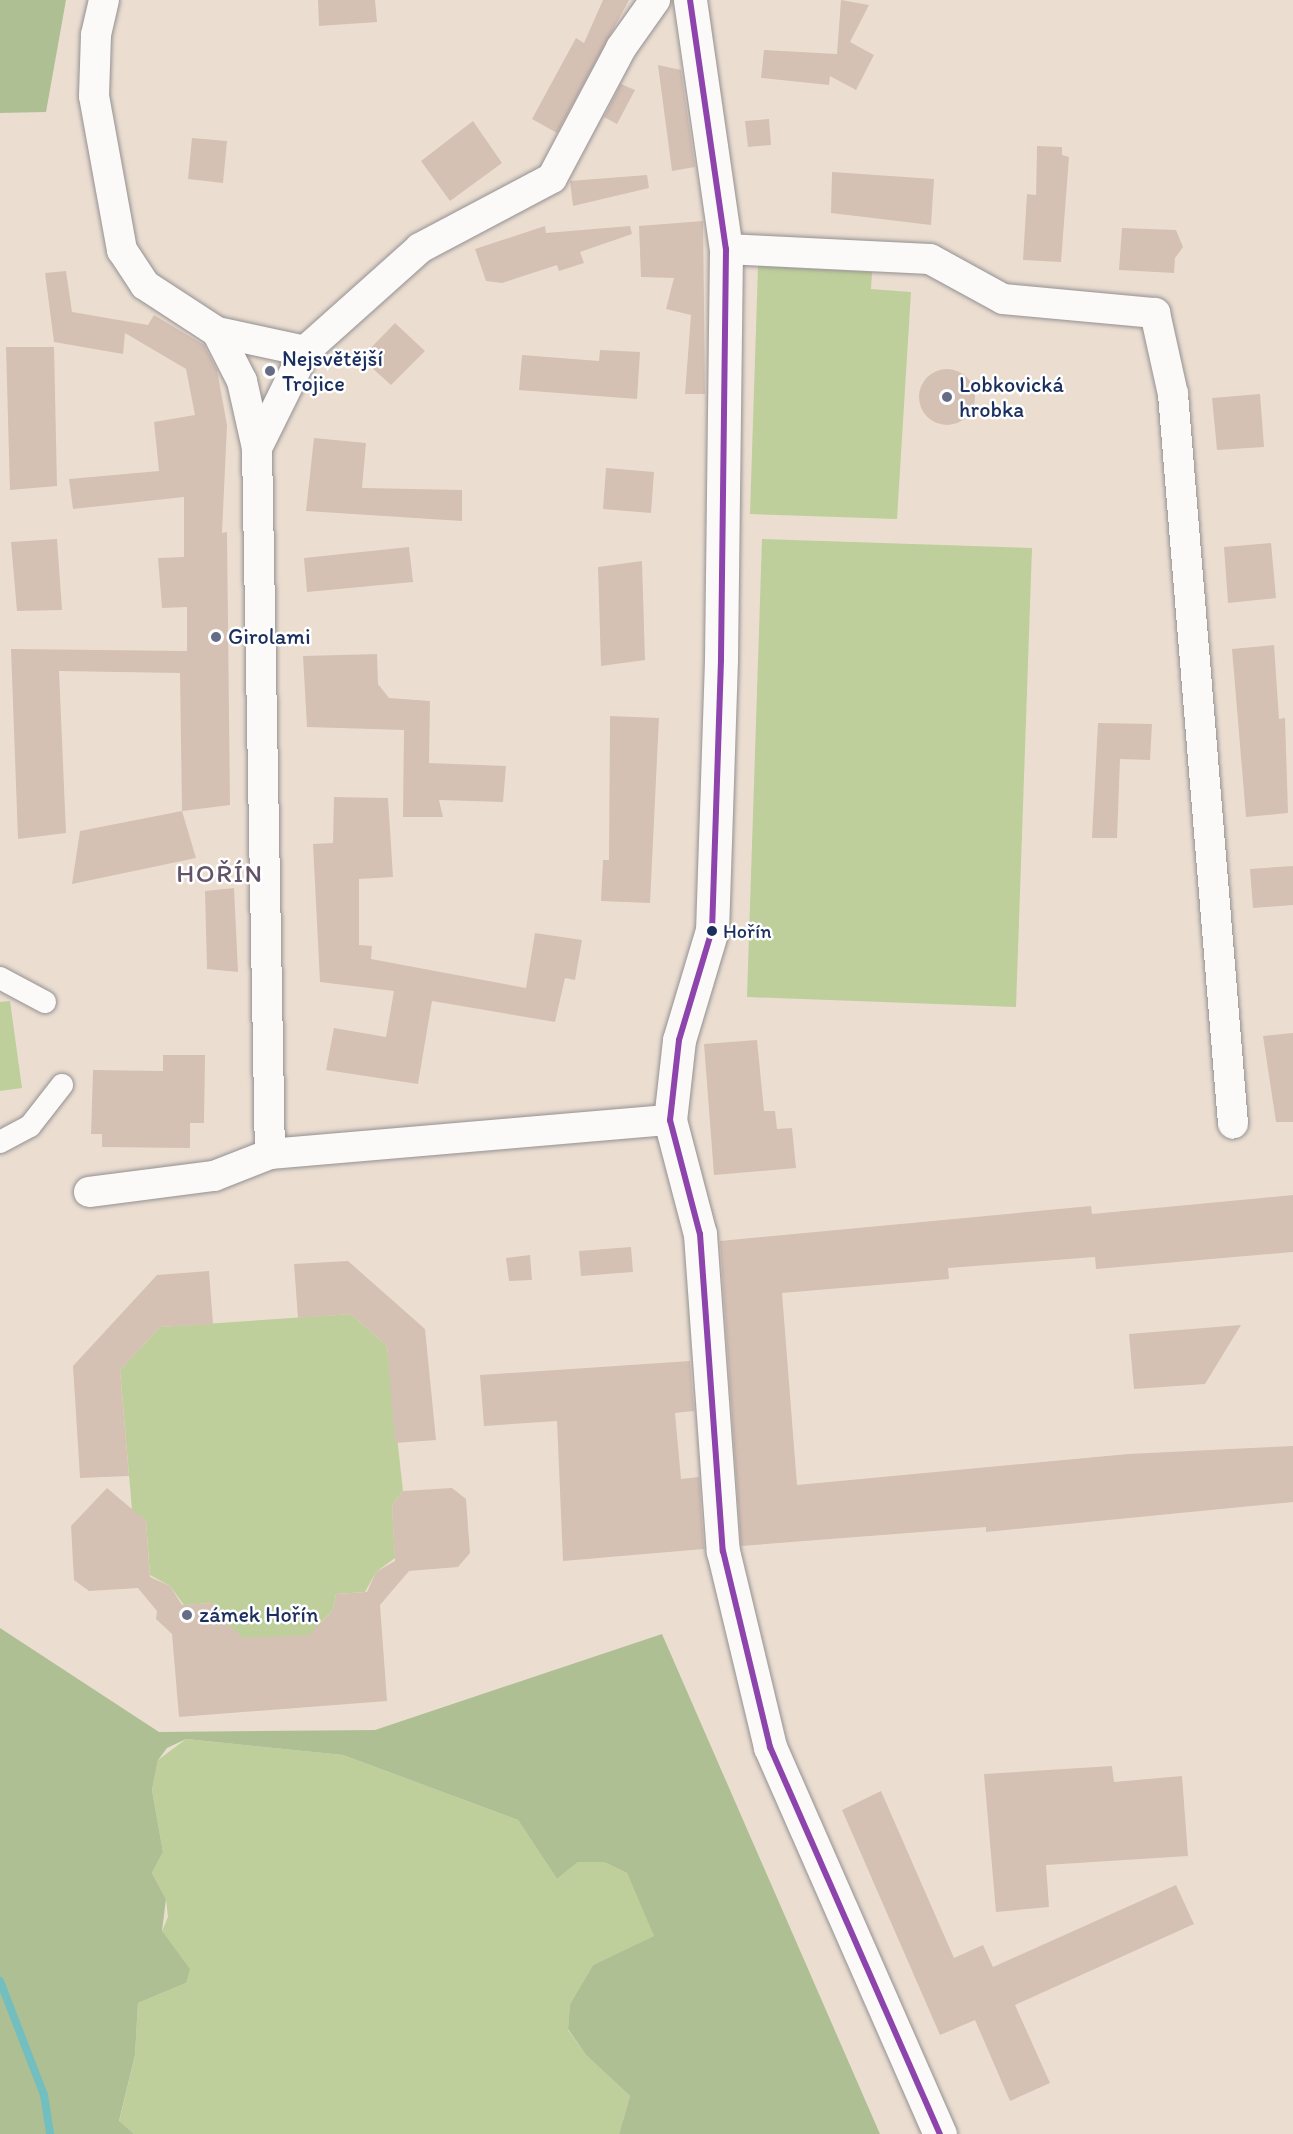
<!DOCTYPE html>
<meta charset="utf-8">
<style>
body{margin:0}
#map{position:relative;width:1293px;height:2134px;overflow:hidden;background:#ebded1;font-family:Itim,sans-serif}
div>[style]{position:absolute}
.green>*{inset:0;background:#bfcf9b}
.forest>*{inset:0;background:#aec093}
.stream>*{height:8px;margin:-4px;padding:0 4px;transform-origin:4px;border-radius:4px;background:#73bebe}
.building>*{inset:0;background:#d5c0b4}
.round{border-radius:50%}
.roads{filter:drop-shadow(0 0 2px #949092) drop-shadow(0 0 2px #949092)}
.pedestrian>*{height:22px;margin:-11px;padding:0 11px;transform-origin:11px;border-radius:11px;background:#fcfaf8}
.minor>*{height:30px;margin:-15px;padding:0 15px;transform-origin:15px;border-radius:15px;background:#fcfaf8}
.tertiary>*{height:33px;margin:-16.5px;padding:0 16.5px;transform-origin:16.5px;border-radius:16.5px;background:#fcfaf8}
.bus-1>*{height:6px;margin:-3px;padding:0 3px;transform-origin:3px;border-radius:3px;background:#8e44ad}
.dots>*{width:16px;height:16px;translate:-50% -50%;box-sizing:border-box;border:3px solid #fff;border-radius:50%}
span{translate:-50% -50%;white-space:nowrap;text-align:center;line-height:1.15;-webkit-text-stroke:5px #fff;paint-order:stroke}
.bus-label{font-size:20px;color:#1b2f5e}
.left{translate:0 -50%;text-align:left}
.poi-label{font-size:22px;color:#1b2f5e}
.quarter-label{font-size:26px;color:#625368;letter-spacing:1.5px}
</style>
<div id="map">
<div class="green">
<i style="clip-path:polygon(758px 266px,872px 272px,871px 289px,911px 292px,897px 519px,750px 514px)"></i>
<i style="clip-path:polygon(762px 539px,1032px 548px,1016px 1007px,747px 997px)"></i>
<i style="clip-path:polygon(10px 1001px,22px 1088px,0 1091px,0 1002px)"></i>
<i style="clip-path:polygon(351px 1314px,387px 1346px,403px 1491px,392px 1505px,395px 1558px,376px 1572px,365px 1592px,336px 1594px,333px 1610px,321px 1622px,322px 1636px,234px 1640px,232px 1629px,219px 1618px,214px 1603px,184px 1605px,170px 1586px,150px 1575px,146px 1521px,132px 1510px,120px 1370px,160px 1327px)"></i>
<i style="clip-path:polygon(186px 1739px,343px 1755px,518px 1820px,557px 1879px,578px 1862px,604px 1862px,627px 1873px,655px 1936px,593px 1965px,570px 2004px,568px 2030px,586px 2055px,630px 2096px,619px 2134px,134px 2134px,119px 2122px,135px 2055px,138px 2003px,186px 1983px,162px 1931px,168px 1917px,166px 1899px,152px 1873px,163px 1852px,152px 1790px,158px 1760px)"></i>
</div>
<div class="forest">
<i style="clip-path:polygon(0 0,66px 0,46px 112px,0 113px)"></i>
<i style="clip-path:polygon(0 1628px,159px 1732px,375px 1730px,662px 1634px,880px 2134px,619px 2134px,630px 2096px,586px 2055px,568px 2029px,570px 2004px,593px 1965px,654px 1936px,627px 1873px,604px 1862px,578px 1862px,557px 1879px,518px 1820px,343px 1755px,186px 1739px,167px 1748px,158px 1760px,152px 1790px,163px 1852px,152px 1873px,166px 1899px,162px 1931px,190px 1969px,186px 1983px,138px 2003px,135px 2055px,119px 2121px,134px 2134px,0 2134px)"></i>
</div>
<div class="stream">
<i style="left:0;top:1981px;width:122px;rotate:68.9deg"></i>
<i style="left:44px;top:2095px;width:39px;rotate:81deg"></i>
</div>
<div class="building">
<i style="clip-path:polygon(318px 0,375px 0,377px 22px,319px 26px)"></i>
<i style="clip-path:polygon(603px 0,629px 0,557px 133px,532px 119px,576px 38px,584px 43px)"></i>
<i style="clip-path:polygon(841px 0,869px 5px,850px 42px,874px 55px,856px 90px,830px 76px,829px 85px,761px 78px,764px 50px,837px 54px)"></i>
<i style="clip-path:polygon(658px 65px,681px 70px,695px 167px,672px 171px)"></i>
<i style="clip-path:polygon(621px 84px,635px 90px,617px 124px,604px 117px)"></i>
<i style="clip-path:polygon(769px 119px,771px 145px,748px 147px,745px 121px)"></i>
<i style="clip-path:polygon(473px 121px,502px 163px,450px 201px,421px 161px)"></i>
<i style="clip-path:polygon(192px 138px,227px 141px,223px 183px,188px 179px)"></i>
<i style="clip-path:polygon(1037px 146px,1062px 147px,1062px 155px,1069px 157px,1061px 262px,1023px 260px,1027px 194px,1036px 195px)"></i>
<i style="clip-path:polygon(832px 172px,934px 179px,931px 225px,831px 213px)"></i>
<i style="clip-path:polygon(647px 175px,649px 188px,573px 206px,570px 181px)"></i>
<i style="clip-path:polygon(703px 221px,705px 394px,685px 394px,691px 315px,666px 309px,674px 278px,641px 277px,639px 226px)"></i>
<i style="clip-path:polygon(545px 226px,546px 233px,630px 226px,632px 234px,580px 252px,584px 263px,559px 271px,557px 265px,502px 283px,486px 281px,475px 249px)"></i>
<i style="clip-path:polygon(1122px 228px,1176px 230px,1183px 247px,1175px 258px,1174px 273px,1119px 270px)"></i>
<i style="clip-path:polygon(66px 271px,72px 312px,148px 325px,154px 315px,204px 345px,217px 370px,227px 425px,222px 533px,227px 532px,230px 805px,182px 811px,180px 673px,59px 671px,66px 833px,18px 839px,11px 649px,187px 651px,187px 607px,162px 608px,158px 558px,184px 557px,184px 497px,73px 509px,69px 479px,159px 471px,154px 422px,195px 415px,186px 369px,125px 333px,123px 354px,54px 342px,45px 273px)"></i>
<i style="clip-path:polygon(395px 323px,425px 351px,391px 385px,361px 358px)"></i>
<i style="clip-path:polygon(6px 347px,54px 347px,57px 486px,10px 490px)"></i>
<i style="clip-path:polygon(600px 350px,640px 352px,637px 399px,519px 390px,522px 355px,599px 361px)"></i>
<i class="round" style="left:919px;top:369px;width:56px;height:56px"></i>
<i style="clip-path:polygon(1260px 394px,1264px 447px,1217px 450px,1212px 398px)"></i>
<i style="clip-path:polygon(314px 438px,366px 443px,362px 488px,462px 490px,462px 521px,306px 511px)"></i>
<i style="clip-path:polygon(606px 468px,654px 472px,651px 513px,603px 509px)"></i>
<i style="clip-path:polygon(57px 539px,62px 610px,17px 611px,11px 542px)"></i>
<i style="clip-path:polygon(1271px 543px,1276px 598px,1228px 603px,1224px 547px)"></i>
<i style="clip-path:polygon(409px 547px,413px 582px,307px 592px,304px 558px)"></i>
<i style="clip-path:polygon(642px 561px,645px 660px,601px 666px,598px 567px)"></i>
<i style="clip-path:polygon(1274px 645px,1279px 719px,1285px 718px,1288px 813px,1246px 817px,1232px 649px)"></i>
<i style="clip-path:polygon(377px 654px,378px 684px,389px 698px,430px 701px,429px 763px,506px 766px,503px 802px,439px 800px,443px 817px,403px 817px,404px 730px,307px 727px,303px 656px)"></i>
<i style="clip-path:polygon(610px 716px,659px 718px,650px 903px,601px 901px,603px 860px,609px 860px)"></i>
<i style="clip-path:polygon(1098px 723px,1152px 724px,1150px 760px,1120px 759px,1117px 838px,1092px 838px)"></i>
<i style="clip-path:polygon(334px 797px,388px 798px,393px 877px,359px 879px,359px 945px,372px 946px,371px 959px,526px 988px,535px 933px,582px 940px,575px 980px,565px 978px,555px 1022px,432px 1001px,418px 1084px,326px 1070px,334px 1028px,386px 1037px,394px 991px,320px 982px,313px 844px,333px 843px)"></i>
<i style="clip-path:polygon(182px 811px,196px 858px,72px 884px,80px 831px)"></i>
<i style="clip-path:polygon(1293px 866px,1293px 905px,1253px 908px,1250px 869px)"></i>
<i style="clip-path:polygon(234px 888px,238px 972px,207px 969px,205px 891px)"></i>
<i style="clip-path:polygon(1293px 1033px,1293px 1122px,1276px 1122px,1263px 1036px)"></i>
<i style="clip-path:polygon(757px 1040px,764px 1111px,775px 1111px,777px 1129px,792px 1128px,796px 1168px,714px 1175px,704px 1044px)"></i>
<i style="clip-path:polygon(163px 1055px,205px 1055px,204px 1123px,190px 1123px,190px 1148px,102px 1147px,102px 1134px,91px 1134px,93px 1070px,163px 1071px)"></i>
<i style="clip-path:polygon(1293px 1195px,1293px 1252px,1096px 1269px,1095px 1257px,948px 1268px,949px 1279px,782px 1293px,797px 1485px,1128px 1454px,1293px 1446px,1293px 1502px,986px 1532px,986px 1527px,741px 1546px,720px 1241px,1091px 1206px,1092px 1214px)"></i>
<i style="clip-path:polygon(631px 1247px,633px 1272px,581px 1276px,579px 1251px)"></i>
<i style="clip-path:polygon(530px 1255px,532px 1280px,509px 1281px,506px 1258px)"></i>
<i style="clip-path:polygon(348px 1261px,425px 1329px,436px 1440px,395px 1443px,387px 1346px,351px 1314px,298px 1318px,294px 1264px)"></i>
<i style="clip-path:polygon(209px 1271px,213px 1324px,160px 1327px,120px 1370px,129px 1476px,80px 1478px,73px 1366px,157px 1275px)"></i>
<i style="clip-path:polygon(1241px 1325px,1205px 1384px,1134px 1389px,1129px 1334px)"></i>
<i style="clip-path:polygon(690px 1361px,694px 1411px,675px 1413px,681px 1479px,699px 1477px,704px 1549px,563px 1561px,557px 1421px,484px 1426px,480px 1375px)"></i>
<i style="clip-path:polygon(107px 1488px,146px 1521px,150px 1577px,170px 1586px,182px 1605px,214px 1603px,219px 1618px,244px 1638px,309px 1635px,333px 1610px,336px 1594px,367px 1592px,376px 1572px,395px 1561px,392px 1505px,403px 1491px,452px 1488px,466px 1499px,470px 1553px,458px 1567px,409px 1571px,380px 1605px,387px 1701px,179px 1717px,172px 1634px,156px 1619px,157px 1611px,138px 1588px,89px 1591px,74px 1580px,71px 1526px)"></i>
<i style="clip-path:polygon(1112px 1766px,1114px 1782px,1182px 1776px,1188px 1856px,1046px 1865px,1049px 1907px,996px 1912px,984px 1774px)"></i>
<i style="clip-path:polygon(881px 1791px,954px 1958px,983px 1945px,993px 1967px,1176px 1885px,1194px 1924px,1015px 2005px,1050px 2083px,1010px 2101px,975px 2020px,940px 2035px,842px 1810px)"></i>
</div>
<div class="roads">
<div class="pedestrian">
<i style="left:0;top:978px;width:51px;rotate:28.1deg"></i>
<i style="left:0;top:1142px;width:34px;rotate:-28deg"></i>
<i style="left:30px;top:1126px;width:52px;rotate:-52deg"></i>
</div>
<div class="minor">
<i style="left:104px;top:0;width:36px;rotate:103deg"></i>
<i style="left:96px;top:35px;width:61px;rotate:91.9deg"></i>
<i style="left:94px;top:96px;width:157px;rotate:79.7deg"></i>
<i style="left:122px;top:250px;width:42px;rotate:56.7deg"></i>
<i style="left:145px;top:285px;width:86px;rotate:33.1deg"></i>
<i style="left:217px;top:332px;width:90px;rotate:12.2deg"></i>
<i style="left:726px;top:249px;width:204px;rotate:2.8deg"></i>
<i style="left:930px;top:259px;width:83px;rotate:28.7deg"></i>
<i style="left:1003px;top:299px;width:153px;rotate:5.3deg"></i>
<i style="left:1155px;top:313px;width:83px;rotate:77.5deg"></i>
<i style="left:1173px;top:394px;width:732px;rotate:85.3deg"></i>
<i style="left:217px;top:332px;width:55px;rotate:63deg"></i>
<i style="left:242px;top:381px;width:69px;rotate:77.4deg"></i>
<i style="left:257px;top:448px;width:706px;rotate:88.95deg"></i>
<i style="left:257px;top:448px;width:108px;rotate:-63.7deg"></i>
<i style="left:305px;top:351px;width:154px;rotate:-41.8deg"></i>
<i style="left:420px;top:248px;width:149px;rotate:-27.9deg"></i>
<i style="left:552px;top:178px;width:147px;rotate:-62deg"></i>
<i style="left:621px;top:48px;width:59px;rotate:-54.7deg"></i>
<i style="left:89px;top:1192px;width:126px;rotate:-7.3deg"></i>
<i style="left:214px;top:1176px;width:60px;rotate:-21.4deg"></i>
<i style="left:270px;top:1154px;width:401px;rotate:-4.9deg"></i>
</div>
<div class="tertiary">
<i style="left:690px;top:0;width:252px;rotate:81.8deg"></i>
<i style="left:726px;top:249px;width:411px;rotate:90.7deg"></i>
<i style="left:721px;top:660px;width:270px;rotate:91.9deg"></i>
<i style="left:712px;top:930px;width:115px;rotate:106.7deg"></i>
<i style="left:679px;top:1040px;width:81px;rotate:96.4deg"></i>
<i style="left:670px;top:1120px;width:118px;rotate:75.3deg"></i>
<i style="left:700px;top:1234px;width:318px;rotate:85.9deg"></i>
<i style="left:723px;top:1551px;width:202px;rotate:76.5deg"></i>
<i style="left:770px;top:1747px;width:423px;rotate:66.3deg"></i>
</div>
</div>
<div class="bus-1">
<i style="left:690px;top:0;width:252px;rotate:81.8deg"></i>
<i style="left:726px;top:249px;width:411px;rotate:90.7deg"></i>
<i style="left:721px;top:660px;width:270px;rotate:91.9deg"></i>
<i style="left:712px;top:930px;width:115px;rotate:106.7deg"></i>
<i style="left:679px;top:1040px;width:81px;rotate:96.4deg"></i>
<i style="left:670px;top:1120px;width:118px;rotate:75.3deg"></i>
<i style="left:700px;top:1234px;width:318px;rotate:85.9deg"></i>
<i style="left:723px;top:1551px;width:202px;rotate:76.5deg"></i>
<i style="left:770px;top:1747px;width:423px;rotate:66.3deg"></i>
</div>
<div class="dots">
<i style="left:270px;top:371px;background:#646c86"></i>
<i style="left:947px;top:397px;background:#646c86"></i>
<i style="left:216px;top:637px;background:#646c86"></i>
<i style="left:712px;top:931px;background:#1b2f5e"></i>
<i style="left:187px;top:1615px;background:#646c86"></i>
</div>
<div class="bus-label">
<span class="left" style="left:723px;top:931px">Hořín</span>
</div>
<div class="poi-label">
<span class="left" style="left:282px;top:371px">Nejsvětější<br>Trojice</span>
<span class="left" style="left:959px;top:397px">Lobkovická<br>hrobka</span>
<span class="left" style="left:228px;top:637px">Girolami</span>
<span class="left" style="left:199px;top:1615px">zámek Hořín</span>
</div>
<div class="quarter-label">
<span style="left:220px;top:874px">HOŘÍN</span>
</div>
</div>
